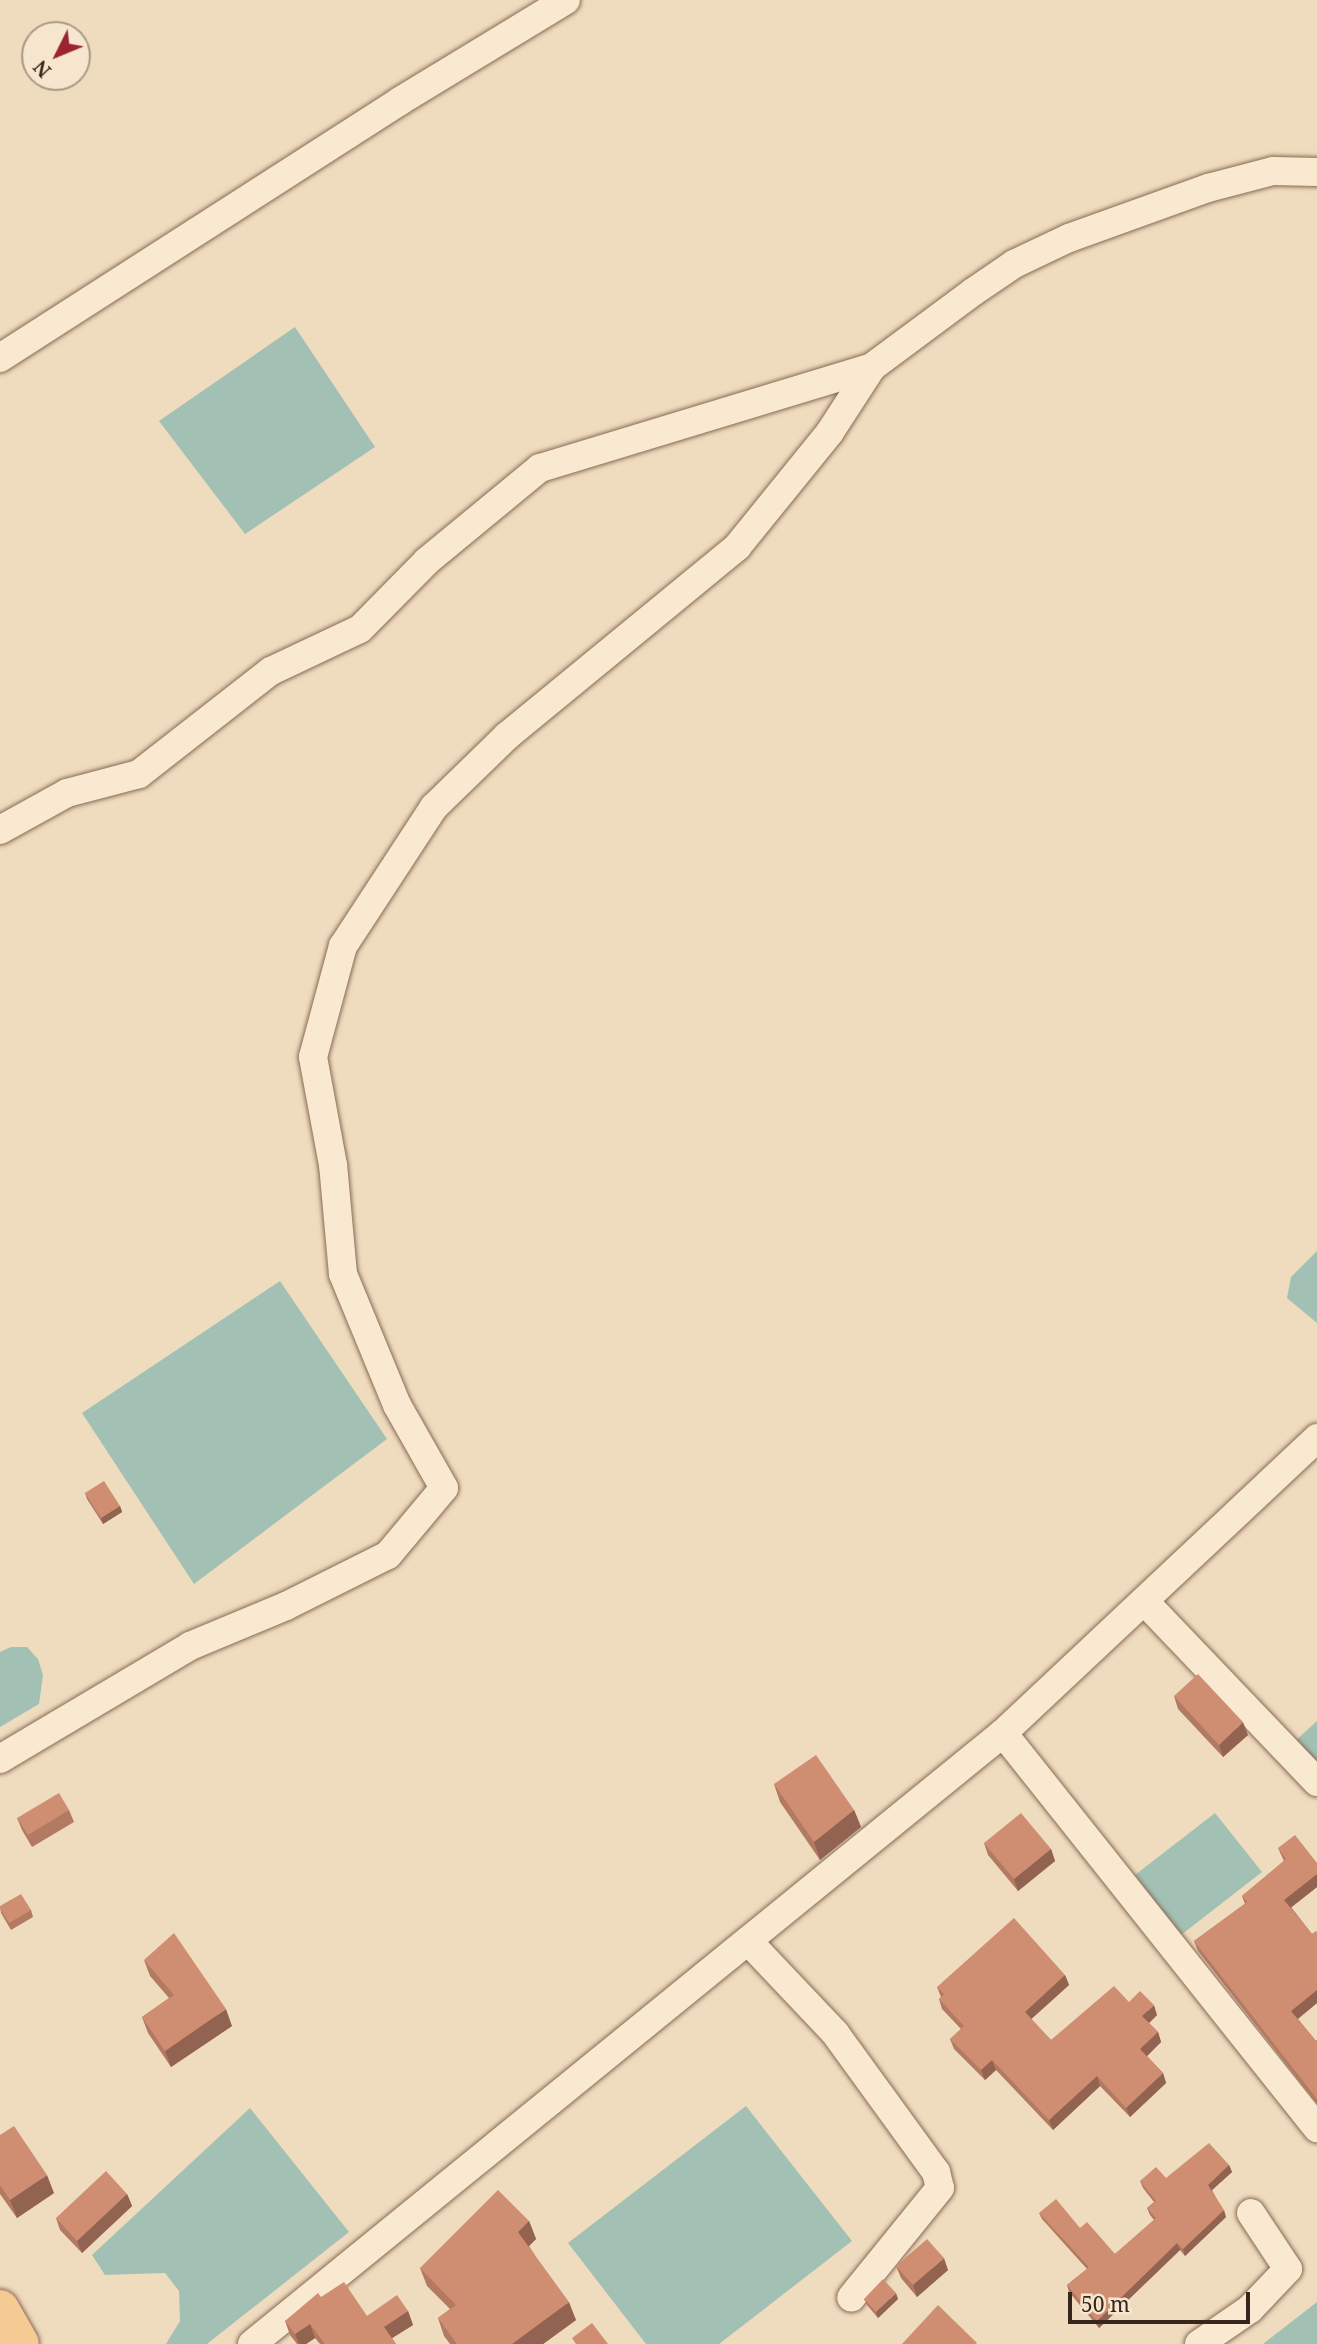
<!DOCTYPE html>
<style>
body{margin:0}
#map{position:relative;width:1317px;height:2344px;overflow:hidden;background:#efdbbe;font-family:"Noto Serif",serif}
div>[style]{position:absolute}
.water>*{inset:0;background:#a2c1b4}
.roads{filter:drop-shadow(0 0 2px #886b56) drop-shadow(0 0 2px #886b56)}
.street>*{height:28px;margin:-14px;padding:0 14px;transform-origin:14px;border-radius:14px;background:#fae9d1}
.primary>*{height:38px;margin:-19px;padding:0 19px;transform-origin:19px;border-radius:19px;background:#f5cb93}
.wall>*{inset:0;background:#b27a62}
.shaded-wall>*{inset:0;background:#916350}
.building>*{inset:0;background:#cf8e72}
span{translate:-50% -50%;white-space:nowrap;text-align:center;line-height:1.15;-webkit-text-stroke:5px #f7e6ce;paint-order:stroke}
.north{position:absolute;left:21px;top:21px;width:70px;height:70px;box-sizing:border-box;background:#f7e6ce;border:2px solid #aa9986;border-radius:50%;rotate:227deg;font-size:19px;font-weight:700;line-height:28px;text-align:center;color:#37261b}
.north::after{content:'';display:block;margin:auto;width:24px;height:32px;background:#9a2432;clip-path:polygon(50% 0,100% 100%,50% 72%,0 100%)}
.scale{position:absolute;left:1068px;top:2292px;width:182px;height:32px;box-sizing:border-box;border:4px solid #37261b;border-top:0;padding-left:9px;font-size:21px;line-height:24px;white-space:nowrap;color:#37261b;-webkit-text-stroke:5px #f7e6ce;paint-order:stroke}
</style>
<div id="map">
<div class="water">
<i style="clip-path:polygon(295px 327px,375px 447px,245px 534px,159px 421px)"></i>
<i style="clip-path:polygon(1317px 1251px,1317px 1323px,1287px 1298px,1291px 1277px)"></i>
<i style="clip-path:polygon(280px 1281px,387px 1439px,194px 1584px,82px 1413px)"></i>
<i style="clip-path:polygon(11px 1647px,27px 1647px,38px 1659px,43px 1675px,39px 1704px,0 1727px,0 1652px)"></i>
<i style="clip-path:polygon(1317px 1721px,1317px 1769px,1293px 1743px)"></i>
<i style="clip-path:polygon(1215px 1813px,1262px 1872px,1181px 1935px,1135px 1875px)"></i>
<i style="clip-path:polygon(746px 2106px,852px 2241px,719px 2344px,646px 2344px,568px 2243px)"></i>
<i style="clip-path:polygon(250px 2108px,349px 2232px,207px 2344px,166px 2344px,180px 2321px,179px 2291px,165px 2273px,105px 2275px,92px 2255px)"></i>
<i style="clip-path:polygon(1317px 2302px,1317px 2344px,1263px 2344px)"></i>
</div>
<div class="roads">
<div class="street">
<i style="left:0;top:358px;width:475px;rotate:-32.7deg"></i>
<i style="left:400px;top:101px;width:194px;rotate:-31.3deg"></i>
<i style="left:0;top:830px;width:77px;rotate:-28.9deg"></i>
<i style="left:67px;top:793px;width:74px;rotate:-14.8deg"></i>
<i style="left:139px;top:774px;width:167px;rotate:-38deg"></i>
<i style="left:271px;top:671px;width:98px;rotate:-25.3deg"></i>
<i style="left:360px;top:629px;width:95px;rotate:-45.4deg"></i>
<i style="left:427px;top:561px;width:146px;rotate:-39.5deg"></i>
<i style="left:540px;top:468px;width:347px;rotate:-16.9deg"></i>
<i style="left:1145px;top:1602px;width:249px;rotate:46.3deg"></i>
<i style="left:1003px;top:1733px;width:505px;rotate:51.52deg"></i>
<i style="left:0;top:1759px;width:221px;rotate:-30.7deg"></i>
<i style="left:190px;top:1646px;width:104px;rotate:-22.6deg"></i>
<i style="left:286px;top:1606px;width:114px;rotate:-26.6deg"></i>
<i style="left:388px;top:1555px;width:87px;rotate:-50.1deg"></i>
<i style="left:444px;top:1488px;width:95px;rotate:-119.5deg"></i>
<i style="left:397px;top:1405px;width:142px;rotate:-112.4deg"></i>
<i style="left:343px;top:1274px;width:109px;rotate:-95.2deg"></i>
<i style="left:333px;top:1165px;width:110px;rotate:-100.5deg"></i>
<i style="left:313px;top:1057px;width:115px;rotate:-74.9deg"></i>
<i style="left:343px;top:946px;width:166px;rotate:-56.8deg"></i>
<i style="left:434px;top:807px;width:102px;rotate:-44.2deg"></i>
<i style="left:507px;top:736px;width:298px;rotate:-39.4deg"></i>
<i style="left:737px;top:547px;width:148px;rotate:-51deg"></i>
<i style="left:830px;top:432px;width:77px;rotate:-57.1deg"></i>
<i style="left:872px;top:367px;width:126px;rotate:-36.6deg"></i>
<i style="left:973px;top:292px;width:50px;rotate:-34.3deg"></i>
<i style="left:1014px;top:264px;width:61px;rotate:-25.3deg"></i>
<i style="left:1069px;top:238px;width:148px;rotate:-19.8deg"></i>
<i style="left:1208px;top:188px;width:67px;rotate:-14.7deg"></i>
<i style="left:1273px;top:171px;width:44px;rotate:1.3deg"></i>
<i style="left:748px;top:1941px;width:127px;rotate:46.6deg"></i>
<i style="left:835px;top:2033px;width:172px;rotate:54deg"></i>
<i style="left:936px;top:2172px;width:16px;rotate:76deg"></i>
<i style="left:940px;top:2188px;width:141px;rotate:129deg"></i>
<i style="left:252px;top:2344px;width:968px;rotate:-39.13deg"></i>
<i style="left:1003px;top:1733px;width:431px;rotate:-43.2deg"></i>
<i style="left:1199px;top:2344px;width:62px;rotate:-34.5deg"></i>
<i style="left:1250px;top:2309px;width:55px;rotate:-46.5deg"></i>
<i style="left:1288px;top:2269px;width:67px;rotate:-123.5deg"></i>
</div>
<div class="primary">
<i style="left:0;top:2309px;width:40px;rotate:60.3deg"></i>
</div>
</div>
<div class="wall">
<i style="clip-path:polygon(85px 1493px,120px 1506px,122px 1512px,103px 1524px,87px 1499px)"></i>
<i style="clip-path:polygon(1174px 1696px,1248px 1735px,1223px 1757px,1178px 1709px)"></i>
<i style="clip-path:polygon(774px 1784px,854px 1810px,861px 1827px,820px 1860px,780px 1802px)"></i>
<i style="clip-path:polygon(69px 1810px,74px 1822px,32px 1847px,22px 1830px,17px 1818px)"></i>
<i style="clip-path:polygon(984px 1843px,1051px 1849px,1055px 1861px,1018px 1891px,988px 1855px)"></i>
<i style="clip-path:polygon(1278px 1848px,1317px 1863px,1317px 1887px,1291px 1907px,1312px 1934px,1317px 1932px,1317px 2003px,1298px 2019px,1316px 2041px,1317px 2040px,1317px 2104px,1198px 1951px,1194px 1941px,1245px 1904px,1242px 1896px,1284px 1861px)"></i>
<i style="clip-path:polygon(0 1906px,31px 1910px,33px 1917px,11px 1930px,1px 1913px)"></i>
<i style="clip-path:polygon(144px 1960px,232px 2026px,171px 2067px,148px 2033px,142px 2017px,169px 1998px,150px 1976px)"></i>
<i style="clip-path:polygon(1065px 1975px,1069px 1985px,1031px 2019px,1051px 2040px,1129px 2002px,1157px 2015px,1149px 2023px,1158px 2032px,1161px 2042px,1147px 2056px,1163px 2073px,1166px 2083px,1130px 2117px,1100px 2086px,1053px 2130px,996px 2070px,985px 2080px,954px 2049px,950px 2039px,961px 2029px,942px 2009px,939px 1999px,941px 1997px,937px 1987px)"></i>
<i style="clip-path:polygon(0 2135px,54px 2193px,17px 2218px,0 2194px)"></i>
<i style="clip-path:polygon(1229px 2165px,1232px 2172px,1212px 2190px,1226px 2217px,1185px 2256px,1180px 2250px,1099px 2328px,1069px 2292px,1067px 2285px,1087px 2269px,1042px 2219px,1039px 2213px,1080px 2228px,1115px 2254px,1154px 2220px,1150px 2215px,1147px 2208px,1154px 2202px,1143px 2188px,1140px 2181px,1166px 2178px)"></i>
<i style="clip-path:polygon(127px 2194px,132px 2206px,82px 2253px,60px 2230px,56px 2218px)"></i>
<i style="clip-path:polygon(529px 2221px,536px 2239px,529px 2246px,576px 2320px,543px 2344px,450px 2344px,444px 2336px,438px 2318px,450px 2309px,427px 2286px,420px 2268px)"></i>
<i style="clip-path:polygon(896px 2266px,948px 2270px,917px 2297px,901px 2278px)"></i>
<i style="clip-path:polygon(321px 2297px,367px 2316px,408px 2311px,413px 2325px,392px 2338px,396px 2344px,320px 2344px,315px 2338px,306px 2344px,297px 2344px,290px 2335px,285px 2321px)"></i>
<i style="clip-path:polygon(864px 2299px,898px 2299px,878px 2318px,867px 2305px)"></i>
</div>
<div class="shaded-wall">
<i style="clip-path:polygon(120px 1506px,122px 1512px,103px 1524px,101px 1518px)"></i>
<i style="clip-path:polygon(1243px 1722px,1248px 1735px,1223px 1757px,1219px 1745px)"></i>
<i style="clip-path:polygon(854px 1810px,861px 1827px,820px 1860px,814px 1842px)"></i>
<i style="clip-path:polygon(1051px 1849px,1055px 1861px,1018px 1891px,1014px 1879px)"></i>
<i style="clip-path:polygon(1317px 1874px,1317px 1887px,1288px 1910px,1284px 1900px)"></i>
<i style="clip-path:polygon(1065px 1975px,1069px 1985px,1028px 2022px,1025px 2012px)"></i>
<i style="clip-path:polygon(1317px 1990px,1317px 2003px,1295px 2021px,1291px 2011px)"></i>
<i style="clip-path:polygon(1154px 2005px,1157px 2015px,1146px 2026px,1142px 2016px)"></i>
<i style="clip-path:polygon(226px 2009px,232px 2026px,171px 2067px,165px 2051px)"></i>
<i style="clip-path:polygon(1158px 2032px,1161px 2042px,1144px 2059px,1140px 2049px)"></i>
<i style="clip-path:polygon(992px 2060px,996px 2070px,985px 2080px,981px 2070px)"></i>
<i style="clip-path:polygon(1163px 2073px,1166px 2083px,1130px 2117px,1126px 2108px)"></i>
<i style="clip-path:polygon(1097px 2076px,1100px 2086px,1053px 2130px,1049px 2120px)"></i>
<i style="clip-path:polygon(1229px 2165px,1232px 2172px,1211px 2191px,1208px 2185px)"></i>
<i style="clip-path:polygon(47px 2175px,54px 2193px,17px 2218px,10px 2200px)"></i>
<i style="clip-path:polygon(127px 2194px,132px 2206px,82px 2253px,77px 2241px)"></i>
<i style="clip-path:polygon(1224px 2210px,1226px 2217px,1185px 2256px,1183px 2249px)"></i>
<i style="clip-path:polygon(529px 2221px,536px 2239px,525px 2250px,518px 2232px)"></i>
<i style="clip-path:polygon(1177px 2243px,1180px 2250px,1099px 2328px,1097px 2321px)"></i>
<i style="clip-path:polygon(944px 2258px,948px 2270px,917px 2297px,913px 2285px)"></i>
<i style="clip-path:polygon(896px 2293px,898px 2299px,878px 2318px,876px 2312px)"></i>
<i style="clip-path:polygon(569px 2302px,576px 2320px,543px 2344px,512px 2344px)"></i>
<i style="clip-path:polygon(408px 2311px,413px 2325px,389px 2340px,384px 2327px)"></i>
<i style="clip-path:polygon(310px 2324px,315px 2338px,306px 2344px,299px 2344px,295px 2334px)"></i>
</div>
<div class="building">
<i style="clip-path:polygon(104px 1481px,120px 1506px,101px 1518px,85px 1493px)"></i>
<i style="clip-path:polygon(1198px 1674px,1243px 1722px,1219px 1745px,1174px 1696px)"></i>
<i style="clip-path:polygon(816px 1755px,854px 1810px,814px 1842px,774px 1784px)"></i>
<i style="clip-path:polygon(59px 1793px,69px 1810px,28px 1835px,17px 1818px)"></i>
<i style="clip-path:polygon(1021px 1813px,1051px 1849px,1014px 1879px,984px 1843px)"></i>
<i style="clip-path:polygon(1295px 1835px,1317px 1863px,1317px 1874px,1284px 1900px,1312px 1934px,1316px 1931px,1317px 1932px,1317px 1990px,1291px 2011px,1316px 2041px,1317px 2040px,1317px 2099px,1194px 1941px,1247px 1902px,1242px 1896px,1286px 1859px,1278px 1848px)"></i>
<i style="clip-path:polygon(21px 1894px,31px 1910px,9px 1923px,0 1909px,0 1906px)"></i>
<i style="clip-path:polygon(1014px 1918px,1065px 1975px,1025px 2012px,1051px 2040px,1114px 1986px,1129px 2002px,1140px 1991px,1154px 2005px,1142px 2016px,1158px 2032px,1140px 2049px,1163px 2073px,1126px 2108px,1097px 2076px,1049px 2120px,992px 2060px,981px 2070px,950px 2039px,964px 2026px,939px 1999px,944px 1994px,937px 1987px)"></i>
<i style="clip-path:polygon(174px 1933px,226px 2009px,165px 2051px,142px 2017px,174px 1995px,144px 1960px)"></i>
<i style="clip-path:polygon(14px 2126px,47px 2175px,10px 2200px,0 2185px,0 2135px)"></i>
<i style="clip-path:polygon(1209px 2143px,1229px 2165px,1208px 2185px,1224px 2210px,1183px 2249px,1177px 2243px,1097px 2321px,1067px 2285px,1089px 2267px,1039px 2213px,1056px 2199px,1080px 2228px,1087px 2222px,1115px 2254px,1156px 2218px,1147px 2208px,1156px 2201px,1140px 2181px,1156px 2167px,1166px 2178px)"></i>
<i style="clip-path:polygon(106px 2171px,127px 2194px,77px 2241px,56px 2218px)"></i>
<i style="clip-path:polygon(498px 2190px,529px 2221px,518px 2232px,569px 2302px,512px 2344px,457px 2344px,438px 2318px,456px 2305px,420px 2268px)"></i>
<i style="clip-path:polygon(927px 2239px,944px 2258px,913px 2285px,896px 2266px)"></i>
<i style="clip-path:polygon(883px 2279px,896px 2293px,876px 2312px,864px 2299px)"></i>
<i style="clip-path:polygon(344px 2282px,367px 2316px,397px 2295px,408px 2311px,384px 2327px,396px 2344px,325px 2344px,310px 2324px,295px 2334px,285px 2321px,318px 2293px,321px 2297px)"></i>
<i style="clip-path:polygon(938px 2305px,977px 2343px,976px 2344px,902px 2344px)"></i>
<i style="clip-path:polygon(592px 2323px,608px 2344px,576px 2344px,572px 2338px)"></i>
</div>
<div class="north">N</div>
<div class="scale">50 m</div>
</div>
